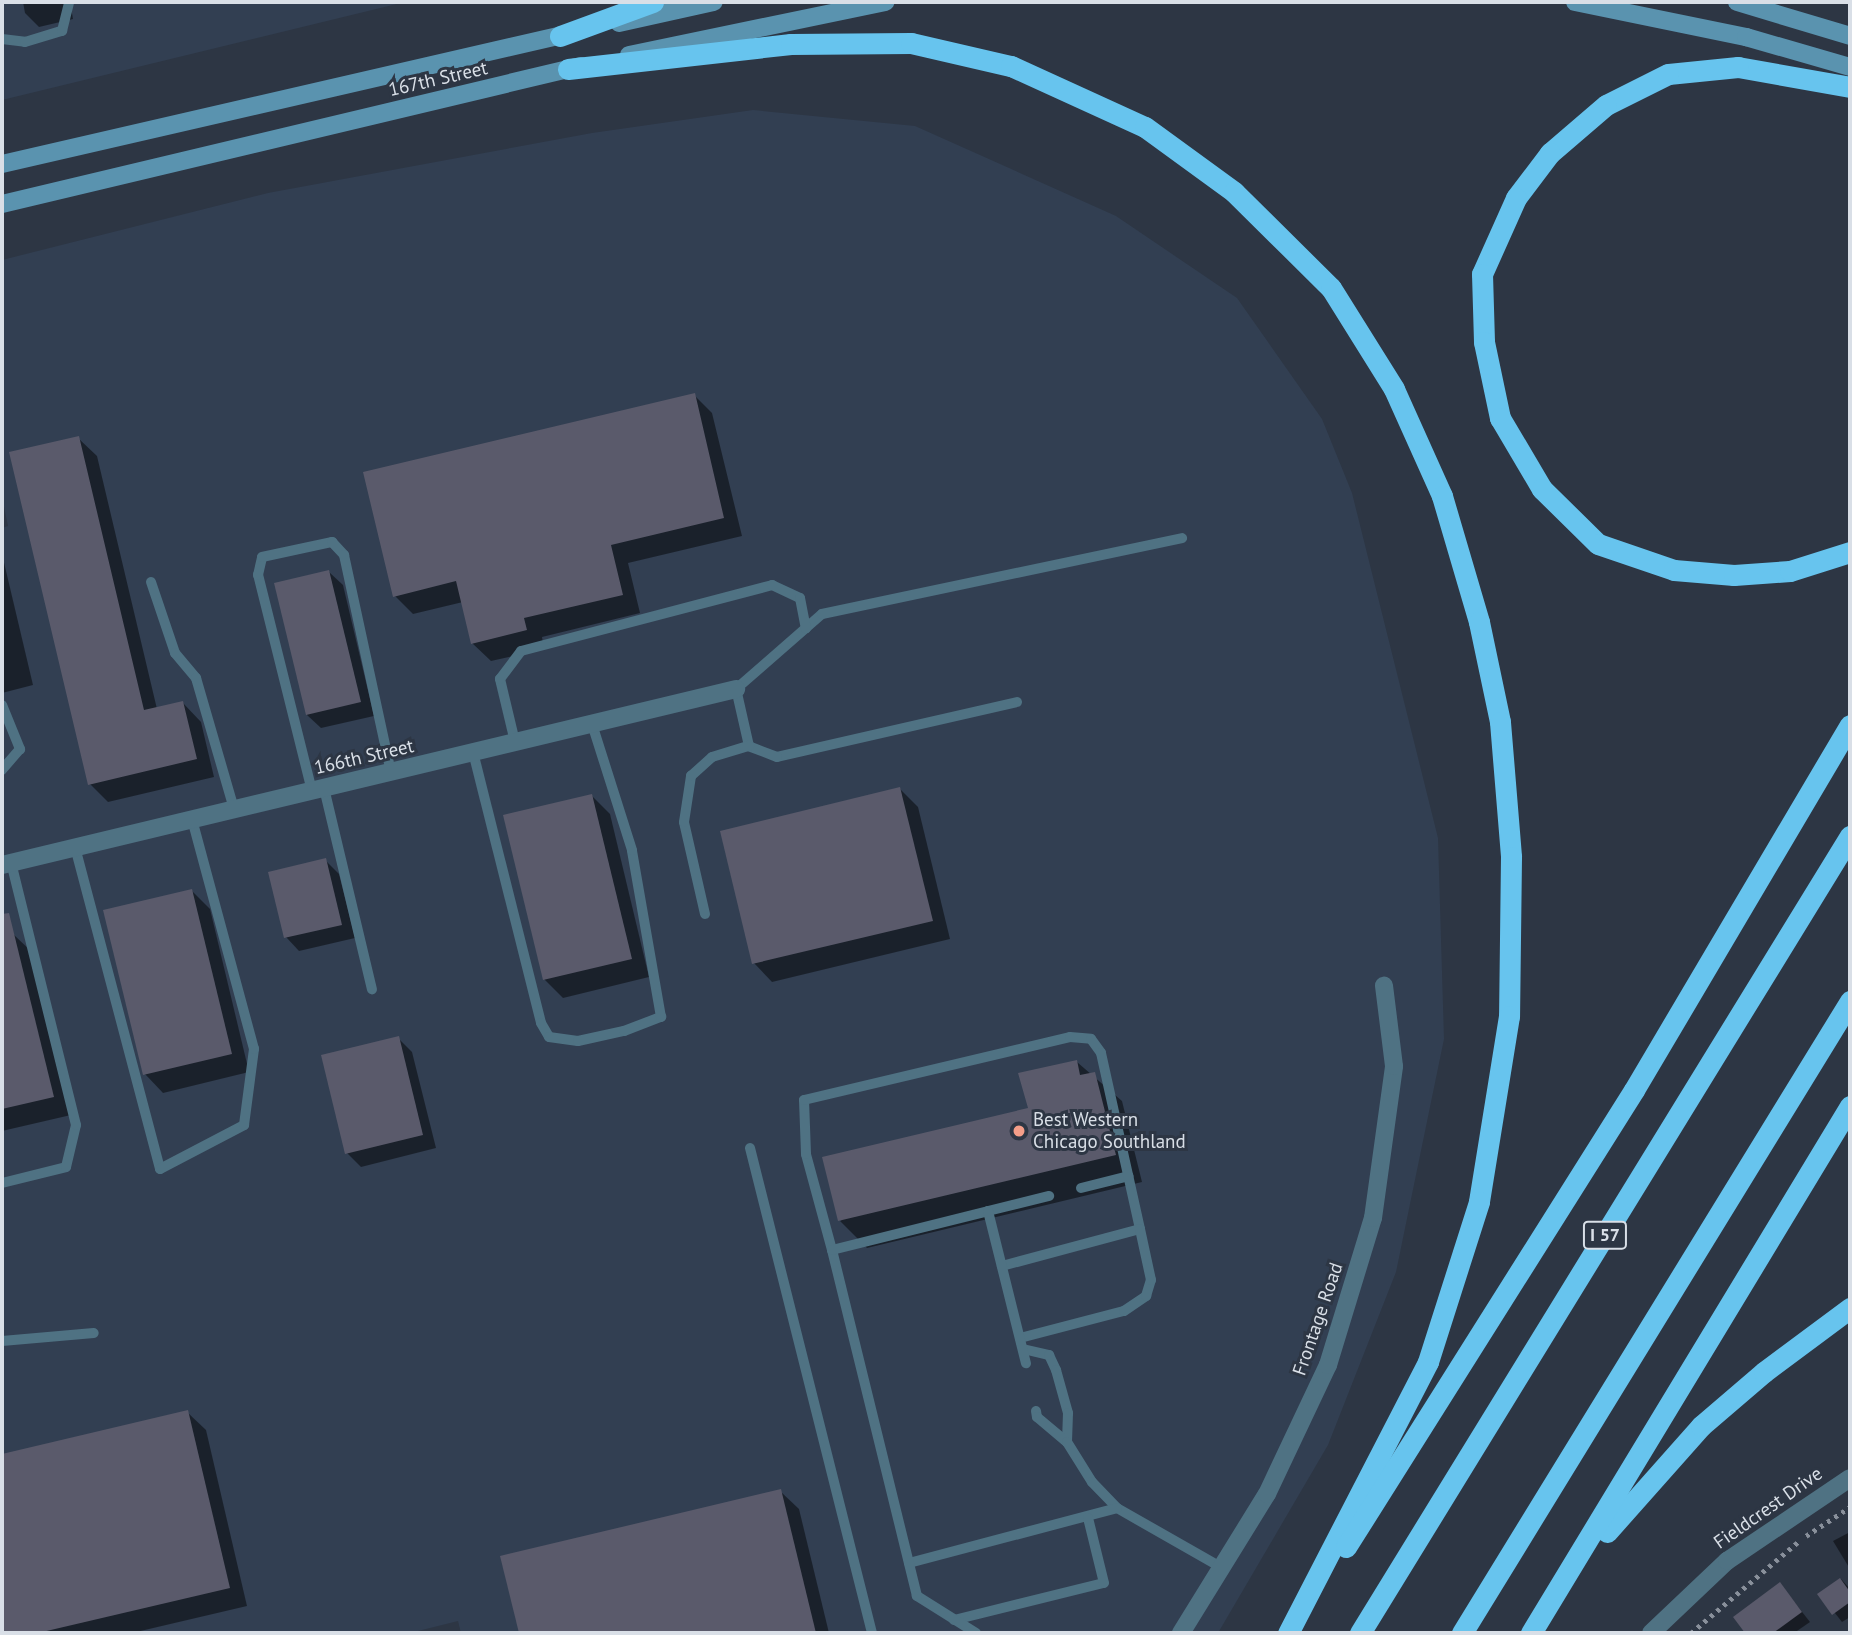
<!DOCTYPE html>
<style>
body{margin:0}
#map{position:relative;width:1852px;height:1635px;overflow:hidden;background:#2d3644;font-family:"PT Sans",sans-serif}
div>[style]{position:absolute}
.built>*{inset:0;background:#323f52}
.shadow>*{inset:0;background:#0007}
.building>*{inset:0;background:#5a5a6b}
.path>*{height:4.5px;margin-top:-2.25px;transform-origin:0;background:repeating-linear-gradient(90deg,#89909b 0 3.5px,transparent 0 8.5px)}
.lane>*{height:10px;margin:-5px;padding:0 5px;transform-origin:5px;border-radius:5px;background:#4f7283}
.street>*{height:18px;margin:-9px;padding:0 9px;transform-origin:9px;border-radius:9px;background:#4f7283}
.secondary>*{height:18px;margin:-9px;padding:0 9px;transform-origin:9px;border-radius:9px;background:#5a93af}
.highway>*{height:21px;margin:-10.5px;padding:0 10.5px;transform-origin:10.5px;border-radius:10.5px;background:#67c4ee}
.dots>*{width:19px;height:19px;translate:-50% -50%;box-sizing:border-box;border:4px solid #2d3644;border-radius:50%}
span{translate:-50% -50%;white-space:nowrap;text-align:center;line-height:1.15;-webkit-text-stroke:6px #2d3644;paint-order:stroke}
.shield-label span{padding:2px 5px;background:#2d3644;border:2px solid;border-radius:5px;-webkit-text-stroke-width:0}
.shield-label{font-size:18px;color:#d9dfe7;font-weight:700}
.street-label{font-size:19px;color:#d9dfe7}
.poi-label{font-size:19px;color:#d9dfe7}
.left{translate:0 -50%;text-align:left}
.frame{position:absolute;inset:0;border:4px solid #d9dfe7;pointer-events:none}
</style>
<div id="map">
<div class="built">
<i style="clip-path:polygon(2px 2px,405px 2px,2px 100px)"></i>
<i style="clip-path:polygon(753px 110px,915px 126px,1116px 216px,1237px 298px,1322px 419px,1352px 493px,1438px 838px,1444px 1039px,1396px 1272px,1328px 1445px,1218px 1633px,461px 1633px,458px 1621px,410px 1633px,2px 1633px,2px 528px,8px 526px,2px 497px,2px 260px,268px 193px,592px 133px)"></i>
</div>
<div class="shadow">
<i style="clip-path:polygon(23px 2px,70px 2px,73px 19px,39px 27px,25px 13px)"></i>
<i style="clip-path:polygon(694px 395px,712px 413px,742px 536px,628px 563px,640px 613px,542px 637px,544px 649px,491px 661px,472px 643px,463px 602px,413px 614px,395px 596px)"></i>
<i style="clip-path:polygon(78px 438px,97px 456px,157px 709px,183px 703px,201px 722px,214px 777px,108px 802px,90px 784px)"></i>
<i style="clip-path:polygon(2px 554px,33px 685px,2px 693px)"></i>
<i style="clip-path:polygon(329px 572px,343px 585px,374px 716px,321px 728px,307px 715px)"></i>
<i style="clip-path:polygon(900px 789px,918px 807px,950px 939px,772px 982px,754px 963px)"></i>
<i style="clip-path:polygon(592px 796px,610px 814px,649px 977px,563px 998px,544px 979px)"></i>
<i style="clip-path:polygon(325px 860px,339px 874px,355px 938px,299px 951px,286px 937px)"></i>
<i style="clip-path:polygon(192px 891px,210px 909px,249px 1072px,163px 1093px,145px 1074px)"></i>
<i style="clip-path:polygon(13px 934px,32px 952px,71px 1115px,2px 1131px,2px 936px)"></i>
<i style="clip-path:polygon(398px 1038px,412px 1052px,436px 1148px,361px 1167px,347px 1153px)"></i>
<i style="clip-path:polygon(1077px 1062px,1122px 1101px,1142px 1182px,867px 1248px,840px 1221px,1030px 1109px)"></i>
<i style="clip-path:polygon(187px 1412px,206px 1430px,247px 1606px,132px 1633px,2px 1633px,2px 1456px)"></i>
<i style="clip-path:polygon(780px 1491px,799px 1509px,829px 1633px,520px 1633px,502px 1558px)"></i>
<i style="clip-path:polygon(1850px 1532px,1850px 1569px,1833px 1541px)"></i>
<i style="clip-path:polygon(1841px 1579px,1850px 1589px,1850px 1617px,1842px 1622px,1820px 1594px)"></i>
<i style="clip-path:polygon(1780px 1584px,1810px 1622px,1794px 1633px,1747px 1633px,1735px 1617px)"></i>
</div>
<div class="building">
<i style="clip-path:polygon(695px 393px,724px 518px,611px 545px,623px 595px,524px 618px,527px 630px,471px 644px,456px 581px,393px 597px,363px 472px)"></i>
<i style="clip-path:polygon(79px 436px,144px 710px,183px 701px,197px 759px,88px 785px,9px 452px)"></i>
<i style="clip-path:polygon(329px 570px,361px 702px,306px 715px,274px 583px)"></i>
<i style="clip-path:polygon(900px 787px,933px 921px,752px 964px,720px 831px)"></i>
<i style="clip-path:polygon(592px 794px,632px 959px,543px 980px,503px 815px)"></i>
<i style="clip-path:polygon(326px 858px,342px 925px,284px 938px,268px 872px)"></i>
<i style="clip-path:polygon(192px 889px,232px 1054px,143px 1075px,103px 910px)"></i>
<i style="clip-path:polygon(9px 913px,54px 1097px,2px 1109px,2px 914px)"></i>
<i style="clip-path:polygon(399px 1036px,423px 1135px,345px 1154px,321px 1055px)"></i>
<i style="clip-path:polygon(1077px 1060px,1080px 1075px,1095px 1072px,1116px 1155px,838px 1221px,822px 1157px,1028px 1108px,1018px 1073px)"></i>
<i style="clip-path:polygon(188px 1410px,230px 1588px,38px 1633px,2px 1633px,2px 1454px)"></i>
<i style="clip-path:polygon(781px 1489px,816px 1633px,519px 1633px,500px 1556px)"></i>
<i style="clip-path:polygon(1840px 1578px,1850px 1592px,1850px 1602px,1832px 1615px,1817px 1594px)"></i>
<i style="clip-path:polygon(1780px 1582px,1802px 1612px,1773px 1633px,1745px 1633px,1733px 1617px)"></i>
</div>
<div class="path">
<i style="left:1806px;top:1536px;width:53px;rotate:-33.4deg"></i>
<i style="left:1691px;top:1633px;width:142px;rotate:-40.4deg"></i>
</div>
<div class="lane">
<i style="left:2px;top:39px;width:23px;rotate:7deg"></i>
<i style="left:25px;top:42px;width:39px;rotate:-17deg"></i>
<i style="left:62px;top:31px;width:30px;rotate:-76deg"></i>
<i style="left:151px;top:582px;width:75px;rotate:71.3deg"></i>
<i style="left:175px;top:653px;width:33px;rotate:50deg"></i>
<i style="left:196px;top:678px;width:136px;rotate:73.8deg"></i>
<i style="left:1017px;top:702px;width:246px;rotate:167.1deg"></i>
<i style="left:777px;top:757px;width:30px;rotate:-159deg"></i>
<i style="left:749px;top:746px;width:58px;rotate:-102.8deg"></i>
<i style="left:736px;top:689px;width:114px;rotate:-41.1deg"></i>
<i style="left:822px;top:614px;width:368px;rotate:-11.9deg"></i>
<i style="left:2px;top:705px;width:48px;rotate:67.8deg"></i>
<i style="left:20px;top:749px;width:28px;rotate:131deg"></i>
<i style="left:515px;top:742px;width:65px;rotate:-103.4deg"></i>
<i style="left:500px;top:679px;width:35px;rotate:-53deg"></i>
<i style="left:521px;top:651px;width:260px;rotate:-14.7deg"></i>
<i style="left:772px;top:585px;width:31px;rotate:25deg"></i>
<i style="left:800px;top:598px;width:31px;rotate:79deg"></i>
<i style="left:473px;top:752px;width:279px;rotate:75.9deg"></i>
<i style="left:541px;top:1023px;width:16px;rotate:60deg"></i>
<i style="left:549px;top:1037px;width:29px;rotate:8deg"></i>
<i style="left:578px;top:1041px;width:47px;rotate:-12.3deg"></i>
<i style="left:624px;top:1031px;width:40px;rotate:-21deg"></i>
<i style="left:661px;top:1017px;width:169px;rotate:-99.9deg"></i>
<i style="left:632px;top:850px;width:132px;rotate:-107.6deg"></i>
<i style="left:324px;top:788px;width:207px;rotate:76.6deg"></i>
<i style="left:312px;top:791px;width:223px;rotate:-104deg"></i>
<i style="left:258px;top:575px;width:18px;rotate:-77deg"></i>
<i style="left:262px;top:557px;width:72px;rotate:-12.1deg"></i>
<i style="left:332px;top:542px;width:18px;rotate:47deg"></i>
<i style="left:344px;top:555px;width:222px;rotate:77.8deg"></i>
<i style="left:75px;top:847px;width:333px;rotate:75.2deg"></i>
<i style="left:160px;top:1169px;width:95px;rotate:-27.6deg"></i>
<i style="left:244px;top:1125px;width:77px;rotate:-82.5deg"></i>
<i style="left:254px;top:1049px;width:238px;rotate:-105.1deg"></i>
<i style="left:705px;top:914px;width:94px;rotate:-102.9deg"></i>
<i style="left:684px;top:822px;width:47px;rotate:-81.3deg"></i>
<i style="left:691px;top:776px;width:28px;rotate:-42deg"></i>
<i style="left:712px;top:757px;width:39px;rotate:-17deg"></i>
<i style="left:750px;top:1148px;width:500px;rotate:75.88deg"></i>
<i style="left:2px;top:1183px;width:66px;rotate:-14deg"></i>
<i style="left:66px;top:1167px;width:43px;rotate:-76.6deg"></i>
<i style="left:76px;top:1125px;width:270px;rotate:-103.9deg"></i>
<i style="left:1081px;top:1188px;width:49px;rotate:-14deg"></i>
<i style="left:988px;top:1211px;width:63px;rotate:-13.8deg"></i>
<i style="left:832px;top:1250px;width:99px;rotate:-105.2deg"></i>
<i style="left:806px;top:1154px;width:54px;rotate:-92.1deg"></i>
<i style="left:804px;top:1100px;width:273px;rotate:-13.3deg"></i>
<i style="left:1070px;top:1037px;width:21px;rotate:5deg"></i>
<i style="left:1091px;top:1039px;width:17px;rotate:54deg"></i>
<i style="left:1101px;top:1053px;width:180px;rotate:77.5deg"></i>
<i style="left:1140px;top:1229px;width:143px;rotate:165deg"></i>
<i style="left:1020px;top:1338px;width:107px;rotate:-14.6deg"></i>
<i style="left:1124px;top:1311px;width:27px;rotate:-34deg"></i>
<i style="left:1146px;top:1296px;width:17px;rotate:-73deg"></i>
<i style="left:1151px;top:1280px;width:52px;rotate:-102.2deg"></i>
<i style="left:2px;top:1341px;width:92px;rotate:-5deg"></i>
<i style="left:1023px;top:1349px;width:27px;rotate:13deg"></i>
<i style="left:1049px;top:1355px;width:17px;rotate:65deg"></i>
<i style="left:1056px;top:1370px;width:45px;rotate:74.4deg"></i>
<i style="left:1068px;top:1413px;width:29px;rotate:92deg"></i>
<i style="left:1036px;top:1411px;width:6px;rotate:81deg"></i>
<i style="left:1037px;top:1417px;width:39px;rotate:40deg"></i>
<i style="left:1067px;top:1442px;width:47px;rotate:58deg"></i>
<i style="left:1092px;top:1482px;width:36px;rotate:46deg"></i>
<i style="left:1117px;top:1508px;width:121px;rotate:29.7deg"></i>
<i style="left:909px;top:1563px;width:215px;rotate:-14.8deg"></i>
<i style="left:954px;top:1620px;width:154px;rotate:-13.9deg"></i>
<i style="left:1104px;top:1583px;width:67px;rotate:-103.8deg"></i>
<i style="left:976px;top:1633px;width:70px;rotate:-147.9deg"></i>
<i style="left:917px;top:1596px;width:356px;rotate:-103.8deg"></i>
<i style="left:832px;top:1250px;width:161px;rotate:-14deg"></i>
<i style="left:988px;top:1211px;width:157px;rotate:76deg"></i>
</div>
<div class="street">
<i style="left:2px;top:865px;width:755px;rotate:-13.48deg"></i>
<i style="left:1181px;top:1633px;width:163px;rotate:-58.3deg"></i>
<i style="left:1267px;top:1494px;width:143px;rotate:-64.7deg"></i>
<i style="left:1328px;top:1365px;width:154px;rotate:-73deg"></i>
<i style="left:1373px;top:1218px;width:153px;rotate:-82.1deg"></i>
<i style="left:1394px;top:1066px;width:81px;rotate:-97.1deg"></i>
<i style="left:1651px;top:1633px;width:105px;rotate:-43.5deg"></i>
<i style="left:1727px;top:1561px;width:148px;rotate:-34deg"></i>
</div>
<div class="secondary">
<i style="left:1575px;top:2px;width:175px;rotate:11.6deg"></i>
<i style="left:1746px;top:37px;width:108px;rotate:16.1deg"></i>
<i style="left:1737px;top:2px;width:118px;rotate:16.7deg"></i>
<i style="left:619px;top:23px;width:97px;rotate:-12.5deg"></i>
<i style="left:629px;top:55px;width:262px;rotate:-11.7deg"></i>
<i style="left:2px;top:164px;width:584px;rotate:-12.97deg"></i>
<i style="left:2px;top:204px;width:595px;rotate:-13.41deg"></i>
</div>
<div class="highway">
<i style="left:560px;top:36px;width:99px;rotate:-20.1deg"></i>
<i style="left:568px;top:69px;width:224px;rotate:-6.4deg"></i>
<i style="left:791px;top:44px;width:120px;rotate:-0.5deg"></i>
<i style="left:911px;top:43px;width:103px;rotate:13deg"></i>
<i style="left:1011px;top:66px;width:147px;rotate:24.5deg"></i>
<i style="left:1145px;top:127px;width:110px;rotate:36.1deg"></i>
<i style="left:1234px;top:192px;width:136px;rotate:44.7deg"></i>
<i style="left:1331px;top:288px;width:119px;rotate:58deg"></i>
<i style="left:1394px;top:389px;width:117px;rotate:65.8deg"></i>
<i style="left:1442px;top:496px;width:131px;rotate:73.6deg"></i>
<i style="left:1479px;top:622px;width:102px;rotate:78.1deg"></i>
<i style="left:1500px;top:722px;width:135px;rotate:85.3deg"></i>
<i style="left:1511px;top:857px;width:159px;rotate:90.7deg"></i>
<i style="left:1509px;top:1016px;width:188px;rotate:99.2deg"></i>
<i style="left:1479px;top:1202px;width:168px;rotate:107.7deg"></i>
<i style="left:1428px;top:1362px;width:305px;rotate:117.3deg"></i>
<i style="left:1850px;top:87px;width:114px;rotate:-169.9deg"></i>
<i style="left:1738px;top:67px;width:70px;rotate:174.3deg"></i>
<i style="left:1668px;top:74px;width:69px;rotate:153.4deg"></i>
<i style="left:1606px;top:105px;width:74px;rotate:139.4deg"></i>
<i style="left:1550px;top:153px;width:56px;rotate:127.1deg"></i>
<i style="left:1516px;top:198px;width:83px;rotate:114.1deg"></i>
<i style="left:1482px;top:274px;width:68px;rotate:88.3deg"></i>
<i style="left:1484px;top:342px;width:78px;rotate:78.1deg"></i>
<i style="left:1500px;top:418px;width:82px;rotate:59.4deg"></i>
<i style="left:1542px;top:489px;width:78px;rotate:44.5deg"></i>
<i style="left:1598px;top:544px;width:80px;rotate:18.9deg"></i>
<i style="left:1674px;top:570px;width:60px;rotate:4.8deg"></i>
<i style="left:1734px;top:575px;width:56px;rotate:-4.1deg"></i>
<i style="left:1790px;top:571px;width:63px;rotate:-17.6deg"></i>
<i style="left:1607px;top:1532px;width:142px;rotate:-48.4deg"></i>
<i style="left:1701px;top:1426px;width:83px;rotate:-40.6deg"></i>
<i style="left:1764px;top:1372px;width:107px;rotate:-36.7deg"></i>
<i style="left:1346px;top:1547px;width:540px;rotate:-57.78deg"></i>
<i style="left:1634px;top:1090px;width:424px;rotate:-59.4deg"></i>
<i style="left:1360px;top:1633px;width:936px;rotate:-58.42deg"></i>
<i style="left:1462px;top:1633px;width:742px;rotate:-58.45deg"></i>
<i style="left:1531px;top:1633px;width:616px;rotate:-58.81deg"></i>
</div>
<div class="dots">
<i style="left:1019px;top:1131px;background:#f49e89"></i>
</div>
<div class="shield-label">
<span style="left:1605px;top:1235px">I 57</span>
</div>
<div class="street-label">
<span style="left:438px;top:79px;rotate:-13deg">167th Street</span>
<span style="left:364px;top:757px;rotate:-13deg">166th Street</span>
<span style="left:1318px;top:1319px;rotate:-71deg">Frontage Road</span>
<span style="left:1768px;top:1508px;rotate:-35deg">Fieldcrest Drive</span>
</div>
<div class="poi-label">
<span class="left" style="left:1033px;top:1131px">Best Western<br>Chicago Southland</span>
</div>
<div class="frame"></div>
</div>
